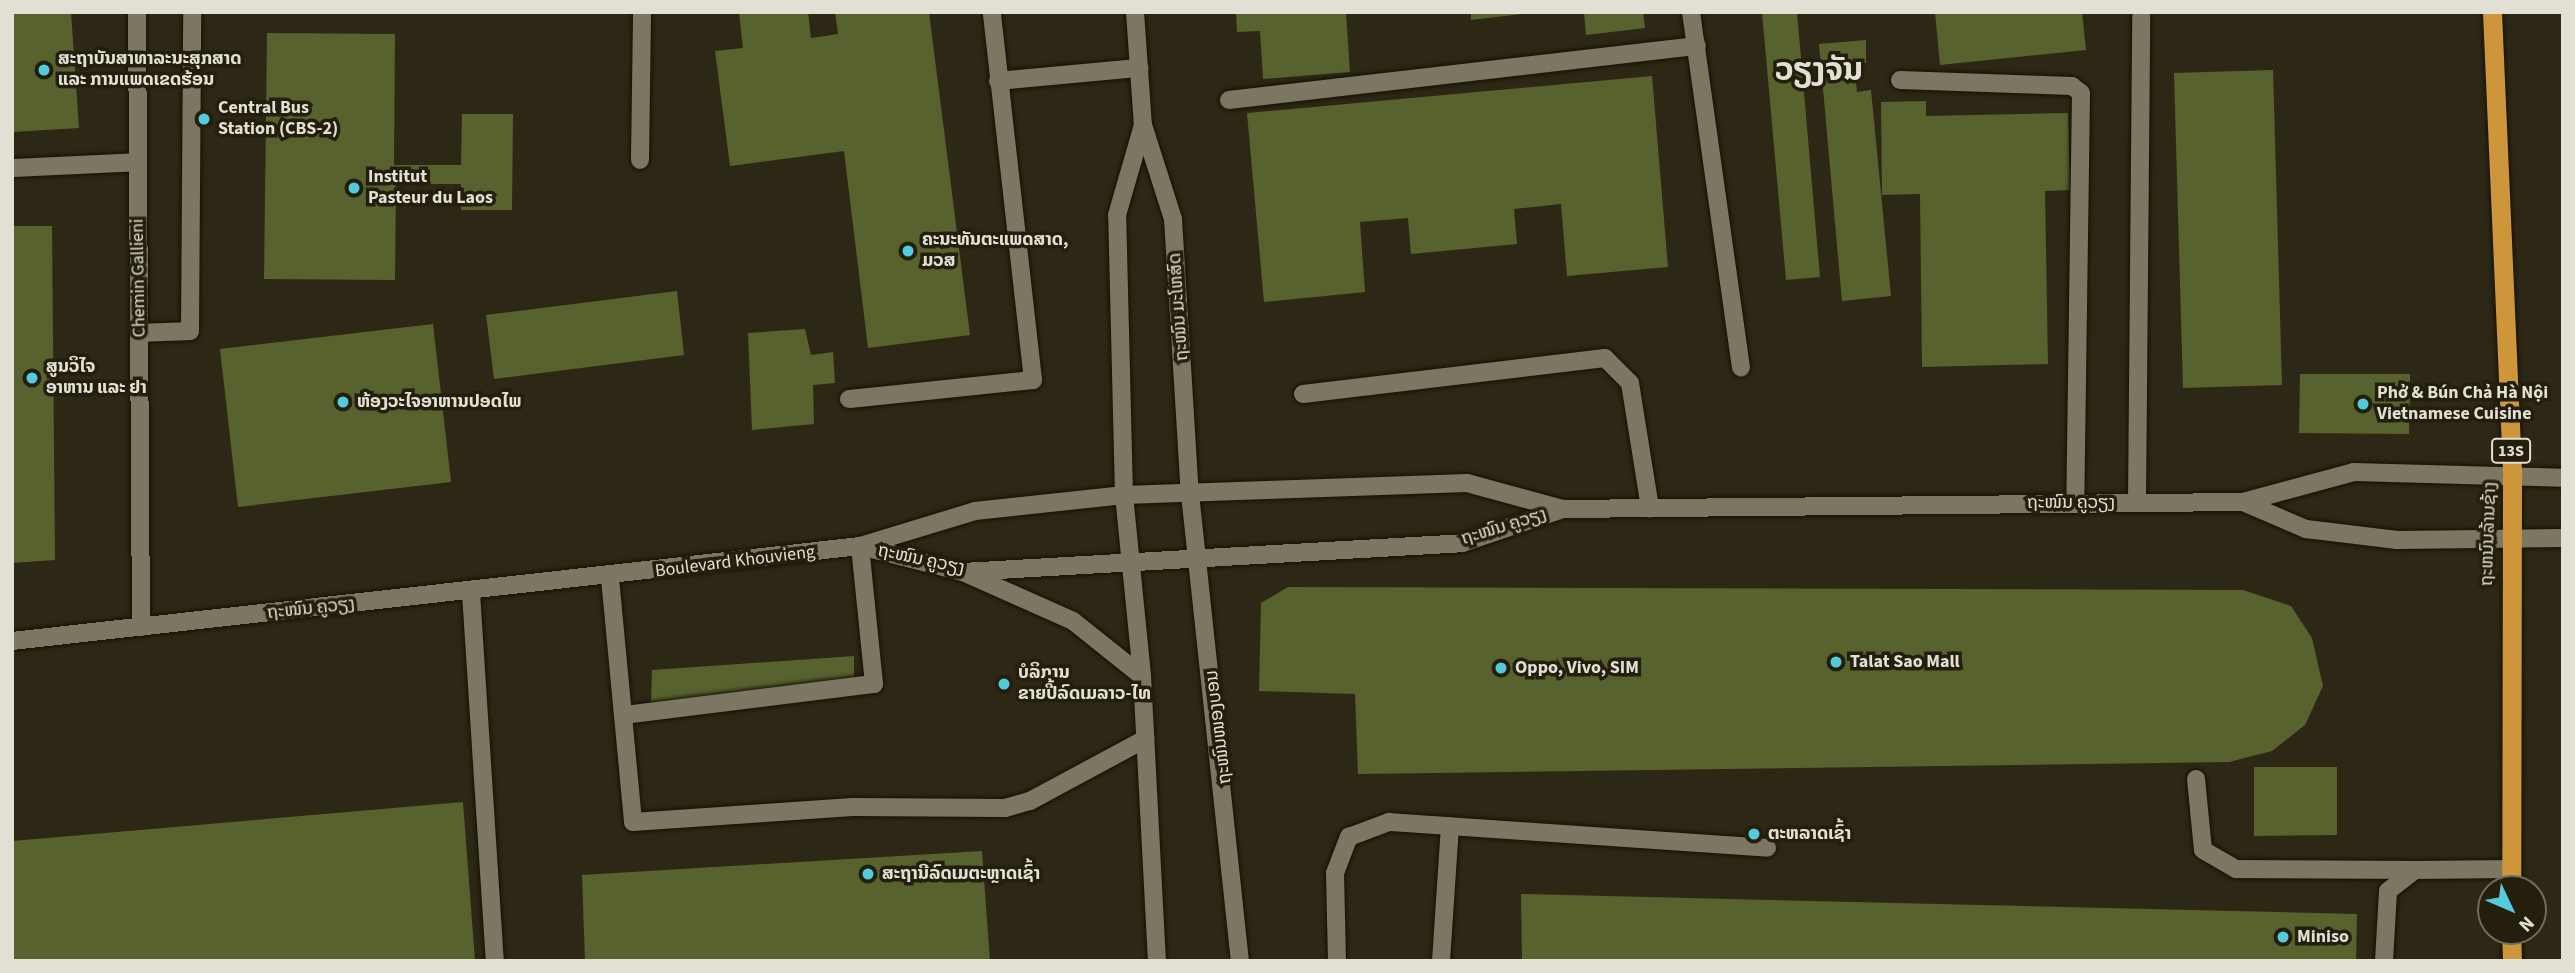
<!DOCTYPE html>
<meta charset="utf-8">
<style>
body{margin:0}
#map{position:relative;width:2575px;height:973px;overflow:hidden;background:#2d2816;font-family:"Source Sans 3","Noto Sans Lao",sans-serif}
div>[style]{position:absolute}
.building>*{inset:0;background:#57622f}
.roads{filter:drop-shadow(0 0 2px #151102) drop-shadow(0 0 2px #151102)}
.service>*{height:18px;margin:-9px;padding:0 9px;transform-origin:9px;border-radius:9px;background:#7c7762}
.minor>*{height:18px;margin:-9px;padding:0 9px;transform-origin:9px;border-radius:9px;background:#7c7762}
.tertiary>*{height:18px;margin:-9px;padding:0 9px;transform-origin:9px;border-radius:9px;background:#7c7762}
.trunk>*{height:19px;margin:-9.5px;padding:0 9.5px;transform-origin:9.5px;border-radius:9.5px;background:#ce963b}
.dots>*{width:19px;height:19px;translate:-50% -50%;box-sizing:border-box;border:4px solid #231f0c;border-radius:50%}
span{translate:-50% -50%;white-space:nowrap;text-align:center;line-height:1.15;-webkit-text-stroke:7px #231f0c;paint-order:stroke}
.shield-label span{padding:2px 5px;background:#231f0c;border:2px solid;border-radius:5px;-webkit-text-stroke-width:0}
.shield-label{font-size:16px;color:#e2dfd4;font-weight:700}
.poi-label{font-size:18px;color:#e2dfd4;font-weight:700}
.left{translate:0 -50%;text-align:left}
.street-label{font-size:18px;color:#e2dfd4}
.town-label{font-size:32px;color:#e2dfd4;font-weight:700}
.frame{position:absolute;inset:0;border:14px solid #e2dfd4;pointer-events:none}
.north{position:absolute;left:2477px;top:875px;width:70px;height:70px;box-sizing:border-box;background:#231f0c;border:2px solid #6f6c5c;border-radius:50%;rotate:134deg;font-size:19px;font-weight:700;line-height:28px;text-align:center;color:#e2dfd4}
.north::after{content:'';display:block;margin:auto;width:24px;height:32px;background:#54cade;clip-path:polygon(50% 0,100% 100%,50% 72%,0 100%)}
</style>
<div id="map">
<div class="building">
<i style="clip-path:polygon(12px 12px,71px 12px,79px 128px,12px 132px)"></i>
<i style="clip-path:polygon(739px 12px,808px 12px,811px 38px,838px 34px,835px 12px,929px 12px,970px 335px,868px 348px,844px 151px,730px 166px,715px 51px,743px 48px)"></i>
<i style="clip-path:polygon(1236px 12px,1346px 12px,1350px 72px,1263px 79px,1260px 31px,1237px 32px)"></i>
<i style="clip-path:polygon(1471px 12px,1521px 12px,1521px 14px,1471px 20px)"></i>
<i style="clip-path:polygon(1584px 12px,1643px 12px,1645px 28px,1586px 35px)"></i>
<i style="clip-path:polygon(1762px 12px,1797px 12px,1820px 277px,1786px 280px)"></i>
<i style="clip-path:polygon(1935px 12px,2082px 12px,2086px 50px,1940px 65px)"></i>
<i style="clip-path:polygon(267px 33px,395px 34px,394px 165px,461px 165px,462px 114px,513px 114px,512px 210px,461px 210px,461px 184px,396px 184px,395px 280px,264px 279px)"></i>
<i style="clip-path:polygon(1866px 40px,1866px 63px,1854px 63px,1857px 92px,1871px 90px,1891px 296px,1842px 301px,1819px 44px)"></i>
<i style="clip-path:polygon(2273px 70px,2282px 385px,2183px 388px,2174px 73px)"></i>
<i style="clip-path:polygon(1652px 76px,1668px 267px,1567px 276px,1561px 204px,1514px 209px,1517px 244px,1411px 254px,1408px 218px,1360px 222px,1365px 292px,1264px 302px,1247px 113px)"></i>
<i style="clip-path:polygon(1926px 101px,1926px 116px,2068px 113px,2070px 190px,2045px 191px,2048px 364px,1922px 367px,1920px 194px,1882px 195px,1881px 102px)"></i>
<i style="clip-path:polygon(12px 226px,52px 226px,55px 560px,12px 563px)"></i>
<i style="clip-path:polygon(677px 291px,684px 355px,494px 379px,486px 315px)"></i>
<i style="clip-path:polygon(433px 324px,451px 482px,238px 507px,220px 349px)"></i>
<i style="clip-path:polygon(805px 329px,811px 355px,833px 352px,835px 383px,813px 385px,814px 424px,752px 430px,748px 333px)"></i>
<i style="clip-path:polygon(2300px 374px,2410px 374px,2409px 434px,2299px 433px)"></i>
<i style="clip-path:polygon(1288px 587px,2243px 590px,2291px 606px,2312px 638px,2323px 686px,2305px 725px,2272px 751px,2229px 762px,1358px 774px,1355px 694px,1259px 691px,1261px 603px)"></i>
<i style="clip-path:polygon(854px 656px,854px 683px,651px 702px,652px 670px)"></i>
<i style="clip-path:polygon(2254px 767px,2337px 767px,2337px 835px,2254px 836px)"></i>
<i style="clip-path:polygon(463px 802px,475px 961px,12px 961px,12px 841px)"></i>
<i style="clip-path:polygon(982px 851px,990px 961px,585px 961px,582px 875px)"></i>
<i style="clip-path:polygon(1521px 894px,2357px 914px,2356px 961px,1522px 961px)"></i>
</div>
<div class="roads">
<div class="service">
<i style="left:1691px;top:12px;width:359px;rotate:82deg"></i>
<i style="left:1900px;top:80px;width:172px;rotate:2deg"></i>
<i style="left:2072px;top:86px;width:11px;rotate:38deg"></i>
<i style="left:2081px;top:93px;width:410px;rotate:90.8deg"></i>
<i style="left:998px;top:81px;width:142px;rotate:-5.3deg"></i>
<i style="left:1229px;top:100px;width:471px;rotate:-6.6deg"></i>
<i style="left:640px;top:160px;width:148px;rotate:-89.2deg"></i>
<i style="left:12px;top:168px;width:126px;rotate:-2.7deg"></i>
<i style="left:139px;top:333px;width:51px;rotate:-2.2deg"></i>
<i style="left:190px;top:331px;width:319px;rotate:-89.6deg"></i>
<i style="left:1303px;top:394px;width:304px;rotate:-6.8deg"></i>
<i style="left:1605px;top:358px;width:35px;rotate:45deg"></i>
<i style="left:1630px;top:383px;width:127px;rotate:80.9deg"></i>
<i style="left:849px;top:399px;width:185px;rotate:-5.9deg"></i>
<i style="left:1033px;top:380px;width:370px;rotate:-96.4deg"></i>
<i style="left:2137px;top:502px;width:486px;rotate:-89.5deg"></i>
<i style="left:610px;top:578px;width:245px;rotate:84.6deg"></i>
<i style="left:633px;top:822px;width:220px;rotate:-3.9deg"></i>
<i style="left:852px;top:807px;width:153px;rotate:0.4deg"></i>
<i style="left:1005px;top:808px;width:26px;rotate:-16deg"></i>
<i style="left:1030px;top:801px;width:131px;rotate:-28.3deg"></i>
<i style="left:624px;top:715px;width:252px;rotate:-7.1deg"></i>
<i style="left:874px;top:684px;width:139px;rotate:-95.8deg"></i>
<i style="left:2196px;top:779px;width:71px;rotate:84.4deg"></i>
<i style="left:2203px;top:850px;width:38px;rotate:30deg"></i>
<i style="left:2236px;top:869px;width:179px;rotate:0.3deg"></i>
<i style="left:1337px;top:961px;width:88px;rotate:-91.3deg"></i>
<i style="left:1335px;top:873px;width:39px;rotate:-69deg"></i>
<i style="left:1349px;top:837px;width:43px;rotate:-20.6deg"></i>
<i style="left:1389px;top:822px;width:379px;rotate:3.9deg"></i>
<i style="left:1441px;top:961px;width:135px;rotate:-86.2deg"></i>
<i style="left:2384px;top:961px;width:70px;rotate:-86.7deg"></i>
<i style="left:2388px;top:891px;width:34px;rotate:-38deg"></i>
<i style="left:2415px;top:870px;width:96px;rotate:-0.6deg"></i>
</div>
<div class="minor">
<i style="left:137px;top:12px;width:615px;rotate:89.63deg"></i>
<i style="left:1135px;top:12px;width:113px;rotate:86deg"></i>
<i style="left:1143px;top:125px;width:99px;rotate:72.3deg"></i>
<i style="left:1173px;top:219px;width:276px;rotate:86.5deg"></i>
<i style="left:1124px;top:495px;width:280px;rotate:-91.4deg"></i>
<i style="left:1117px;top:215px;width:94px;rotate:-73.9deg"></i>
<i style="left:471px;top:593px;width:369px;rotate:86.3deg"></i>
</div>
<div class="tertiary">
<i style="left:1190px;top:494px;width:470px;rotate:83.9deg"></i>
<i style="left:1124px;top:495px;width:182px;rotate:84.3deg"></i>
<i style="left:1142px;top:676px;width:285px;rotate:87deg"></i>
<i style="left:2243px;top:502px;width:69px;rotate:23.2deg"></i>
<i style="left:2306px;top:529px;width:92px;rotate:6.9deg"></i>
<i style="left:2397px;top:540px;width:166px;rotate:-0.7deg"></i>
<i style="left:860px;top:546px;width:106px;rotate:14.2deg"></i>
<i style="left:963px;top:572px;width:500px;rotate:-3.3deg"></i>
<i style="left:1462px;top:543px;width:107px;rotate:-18.6deg"></i>
<i style="left:963px;top:572px;width:120px;rotate:24deg"></i>
<i style="left:1073px;top:621px;width:88px;rotate:38.6deg"></i>
<i style="left:12px;top:641px;width:853px;rotate:-6.39deg"></i>
<i style="left:860px;top:546px;width:120px;rotate:-16.9deg"></i>
<i style="left:975px;top:511px;width:150px;rotate:-6.1deg"></i>
<i style="left:1124px;top:495px;width:343px;rotate:-2deg"></i>
<i style="left:1467px;top:483px;width:99px;rotate:15.2deg"></i>
<i style="left:1563px;top:509px;width:680px;rotate:-0.59deg"></i>
<i style="left:2243px;top:502px;width:115px;rotate:-15.1deg"></i>
<i style="left:2354px;top:472px;width:209px;rotate:1.6deg"></i>
</div>
<div class="trunk">
<i style="left:2492px;top:12px;width:466px;rotate:87.5deg"></i>
<i style="left:2512px;top:478px;width:411px;rotate:90.1deg"></i>
<i style="left:2511px;top:931px;width:30px;rotate:88deg"></i>
</div>
</div>
<div class="dots">
<i style="left:44px;top:70px;background:#54cade"></i>
<i style="left:204px;top:119px;background:#54cade"></i>
<i style="left:354px;top:188px;background:#54cade"></i>
<i style="left:908px;top:251px;background:#54cade"></i>
<i style="left:32px;top:378px;background:#54cade"></i>
<i style="left:343px;top:402px;background:#54cade"></i>
<i style="left:2363px;top:404px;background:#54cade"></i>
<i style="left:1836px;top:662px;background:#54cade"></i>
<i style="left:1501px;top:668px;background:#54cade"></i>
<i style="left:1004px;top:684px;background:#54cade"></i>
<i style="left:1754px;top:834px;background:#54cade"></i>
<i style="left:868px;top:874px;background:#54cade"></i>
<i style="left:2283px;top:937px;background:#54cade"></i>
</div>
<div class="shield-label">
<span style="left:2511px;top:451px">13S</span>
</div>
<div class="poi-label">
<span class="left" style="left:58px;top:70px">ສະຖາບັນສາທາລະນະສຸກສາດ<br>ແລະ ການແພດເຂດຮ້ອນ</span>
<span class="left" style="left:218px;top:119px">Central Bus<br>Station (CBS-2)</span>
<span class="left" style="left:368px;top:188px">Institut<br>Pasteur du Laos</span>
<span class="left" style="left:922px;top:251px">ຄະນະທັນຕະແພດສາດ,<br>ມວສ</span>
<span class="left" style="left:46px;top:378px">ສູນວິໄຈ<br>ອາຫານ ແລະ ຢາ</span>
<span class="left" style="left:2377px;top:404px">Phở &amp; Bún Chả Hà Nội<br>Vietnamese Cuisine</span>
<span class="left" style="left:357px;top:402px">ຫ້ອງວະໄຈອາຫານປອດໄພ</span>
<span class="left" style="left:1850px;top:662px">Talat Sao Mall</span>
<span class="left" style="left:1515px;top:668px">Oppo, Vivo, SIM</span>
<span class="left" style="left:1018px;top:684px">ບໍລິການ<br>ຂາຍປີ້ລົດເມລາວ-ໄທ</span>
<span class="left" style="left:1768px;top:834px">ຕະຫລາດເຊົ້າ</span>
<span class="left" style="left:882px;top:874px">ສະຖານີລົດເມຕະຫຼາດເຊົ້າ</span>
<span class="left" style="left:2297px;top:937px">Miniso</span>
</div>
<div class="street-label">
<span style="left:139px;top:278px;rotate:-91deg">Chemin Gallieni</span>
<span style="left:1179px;top:307px;rotate:-94deg">ຖະໜົນ ມະໂຫສົດ</span>
<span style="left:2071px;top:503px">ຖະໜົນ ຄູວຽງ</span>
<span style="left:1504px;top:527px;rotate:-17deg">ຖະໜົນ ຄູວຽງ</span>
<span style="left:2489px;top:534px;rotate:-88deg">ຖະຫນົນລ້ານຊ້າງ</span>
<span style="left:921px;top:560px;rotate:12deg">ຖະໜົນ ຄູວຽງ</span>
<span style="left:735px;top:562px;rotate:-7deg">Boulevard Khouvieng</span>
<span style="left:311px;top:609px;rotate:-6deg">ຖະໜົນ ຄູວຽງ</span>
<span style="left:1219px;top:727px;rotate:-97deg">ຖະໜົນໜອງບອນ</span>
</div>
<div class="town-label">
<span style="left:1819px;top:70px">ວຽງຈັນ</span>
</div>
<div class="frame"></div>
<div class="north">N</div>
</div>
